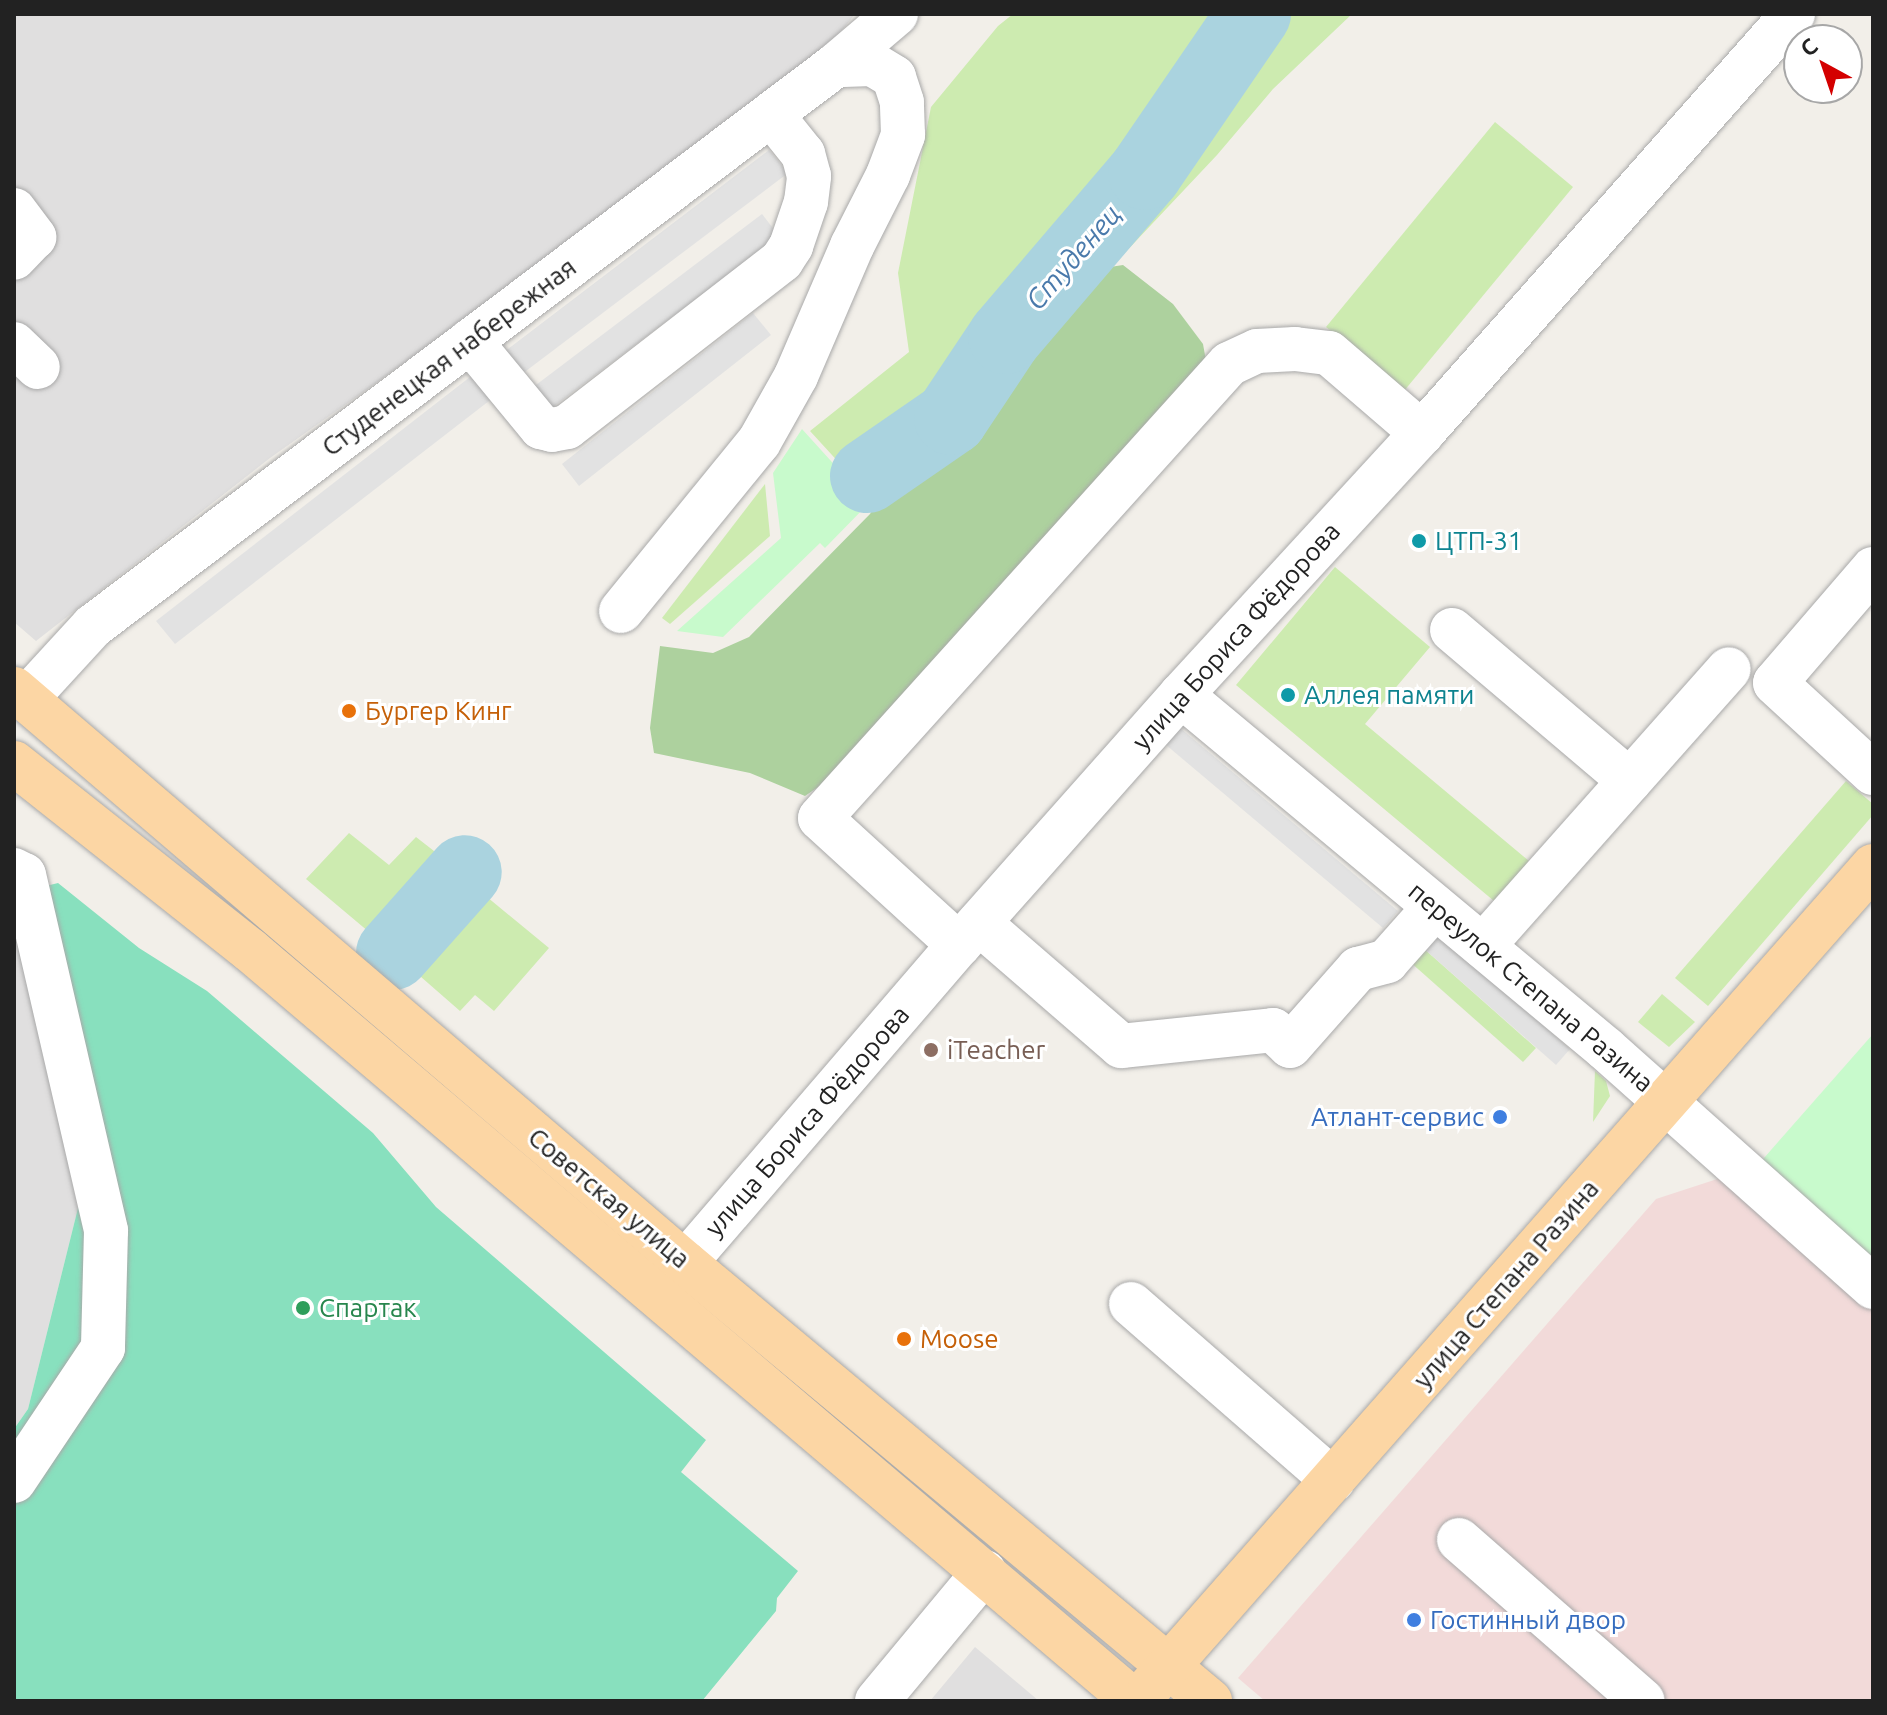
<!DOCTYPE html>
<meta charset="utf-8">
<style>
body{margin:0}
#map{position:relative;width:1887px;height:1715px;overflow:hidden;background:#f2efe9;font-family:Ubuntu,sans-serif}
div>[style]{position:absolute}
.residential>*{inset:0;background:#e0dfdf}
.commercial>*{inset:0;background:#f2dad9}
.grass>*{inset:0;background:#cdebb0}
.forest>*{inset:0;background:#add19e}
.park>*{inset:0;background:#c8facc}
.pitch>*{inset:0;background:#88e0be}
.parking>*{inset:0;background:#e2e2e2}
.river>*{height:74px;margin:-37px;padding:0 37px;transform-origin:37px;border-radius:37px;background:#aad3df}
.roads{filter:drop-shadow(0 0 2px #a9a9a9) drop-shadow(0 0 2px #a9a9a9)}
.minor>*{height:44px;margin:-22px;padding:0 22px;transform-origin:22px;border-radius:22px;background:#fff}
.major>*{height:44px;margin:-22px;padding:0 22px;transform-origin:22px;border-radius:22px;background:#fcd6a4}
.dots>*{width:22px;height:22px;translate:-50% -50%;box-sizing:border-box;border:4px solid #fff;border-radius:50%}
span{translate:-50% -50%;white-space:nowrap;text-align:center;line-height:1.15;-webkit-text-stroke:6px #fff;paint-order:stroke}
.street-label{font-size:26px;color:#222}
.culture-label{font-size:26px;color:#0d838f}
.left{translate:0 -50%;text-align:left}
.food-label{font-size:26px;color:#c56008}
.education-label{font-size:26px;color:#785e54}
.shop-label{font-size:26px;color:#366cbe}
.right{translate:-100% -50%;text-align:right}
.leisure-label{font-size:26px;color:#27864d}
.water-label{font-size:28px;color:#4a7aab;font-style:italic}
.frame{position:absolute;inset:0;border:16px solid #222;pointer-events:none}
.north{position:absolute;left:1783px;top:24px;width:80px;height:80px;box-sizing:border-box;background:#fff;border:2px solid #a7a7a7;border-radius:50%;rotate:320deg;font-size:22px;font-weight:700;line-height:32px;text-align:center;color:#222}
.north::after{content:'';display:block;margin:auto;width:28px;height:36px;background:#d40000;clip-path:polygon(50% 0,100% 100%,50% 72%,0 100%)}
</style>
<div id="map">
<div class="residential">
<i style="clip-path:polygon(14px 14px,855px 14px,826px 50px,648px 190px,270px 458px,36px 641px,14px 622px)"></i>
<i style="clip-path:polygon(14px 903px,79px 1204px,28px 1409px,14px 1429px)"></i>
<i style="clip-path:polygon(975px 1647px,1039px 1701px,930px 1701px)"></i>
</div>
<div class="commercial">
<i style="clip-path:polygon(1757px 1166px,1873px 1267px,1873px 1701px,1265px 1701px,1238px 1678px,1656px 1199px)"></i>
</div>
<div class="grass">
<i style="clip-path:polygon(1013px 14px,1352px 14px,1273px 89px,1217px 155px,1103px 276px,961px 380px,875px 502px,810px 431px,909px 352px,898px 273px,931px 107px,998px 26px)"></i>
<i style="clip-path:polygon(1495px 122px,1573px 187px,1404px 391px,1326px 327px)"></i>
<i style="clip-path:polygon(765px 484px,770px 536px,670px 624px,662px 618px)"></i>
<i style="clip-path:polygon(1335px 567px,1430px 647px,1365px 724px,1529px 861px,1494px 901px,1236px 685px)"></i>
<i style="clip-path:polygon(1846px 781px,1873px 804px,1873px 815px,1708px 1006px,1675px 978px)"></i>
<i style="clip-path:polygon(349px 833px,389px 865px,416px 837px,443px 858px,436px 896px,388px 948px,306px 879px)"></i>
<i style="clip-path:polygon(481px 892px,549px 948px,494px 1011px,475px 995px,460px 1011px,397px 956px,445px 903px)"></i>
<i style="clip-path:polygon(1422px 947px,1536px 1048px,1523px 1062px,1409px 961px)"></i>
<i style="clip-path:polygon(1662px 994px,1695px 1022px,1669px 1047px,1638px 1022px)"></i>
<i style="clip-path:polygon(1595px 1071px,1606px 1081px,1610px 1096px,1593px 1122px)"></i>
</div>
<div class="forest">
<i style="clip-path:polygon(1123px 265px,1173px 304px,1203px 344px,1208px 372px,856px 761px,805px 796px,750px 773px,654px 753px,650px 728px,660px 646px,713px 653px,749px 637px,870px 514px,878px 502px,871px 488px,878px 457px,920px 422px,997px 324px,1034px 290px,1078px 272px)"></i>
</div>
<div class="park">
<i style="clip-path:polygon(802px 429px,869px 503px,825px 548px,820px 543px,723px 637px,677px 631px,781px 538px,773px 473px)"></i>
<i style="clip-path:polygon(1873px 1034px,1873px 1267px,1757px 1166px)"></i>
</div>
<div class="pitch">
<i style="clip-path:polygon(58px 883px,139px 948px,207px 991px,373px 1133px,436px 1207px,706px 1440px,681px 1472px,798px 1571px,777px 1598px,776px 1611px,702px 1701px,14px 1701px,14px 1429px,28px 1409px,79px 1204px,14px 894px)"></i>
</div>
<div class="parking">
<i style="clip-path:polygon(769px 150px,788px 173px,518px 377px,500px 355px)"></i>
<i style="clip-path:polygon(762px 214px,779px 236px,545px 413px,528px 391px)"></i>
<i style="clip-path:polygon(753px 313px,771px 335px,579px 486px,562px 464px)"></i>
<i style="clip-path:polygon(479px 370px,498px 394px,175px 644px,156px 621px)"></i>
<i style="clip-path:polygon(1173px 722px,1398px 911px,1383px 928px,1159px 739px)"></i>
<i style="clip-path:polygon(1436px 931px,1570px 1049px,1556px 1065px,1422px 947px)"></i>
</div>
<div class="river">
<i style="left:867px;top:476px;width:102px;rotate:-34.6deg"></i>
<i style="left:951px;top:418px;width:97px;rotate:-56.3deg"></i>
<i style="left:1005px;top:337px;width:216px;rotate:-49.5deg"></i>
<i style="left:1145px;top:173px;width:193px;rotate:-55.6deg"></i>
<i style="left:393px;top:953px;width:108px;rotate:-48.4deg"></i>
</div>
<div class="roads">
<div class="minor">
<i style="left:14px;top:210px;width:34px;rotate:53deg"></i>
<i style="left:34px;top:237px;width:29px;rotate:134deg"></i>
<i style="left:470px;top:341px;width:112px;rotate:50.5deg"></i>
<i style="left:541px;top:427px;width:11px;rotate:15deg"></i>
<i style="left:552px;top:430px;width:15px;rotate:-11deg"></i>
<i style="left:567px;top:427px;width:272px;rotate:-37.8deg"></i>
<i style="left:782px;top:260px;width:17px;rotate:-57deg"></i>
<i style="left:791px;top:246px;width:46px;rotate:-71.2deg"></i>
<i style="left:806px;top:202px;width:26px;rotate:-83deg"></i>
<i style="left:809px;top:176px;width:23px;rotate:-105deg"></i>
<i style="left:803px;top:154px;width:51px;rotate:-128.7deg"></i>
<i style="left:14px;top:344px;width:33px;rotate:44deg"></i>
<i style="left:1873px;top:569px;width:150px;rotate:130.7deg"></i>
<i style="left:1775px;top:683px;width:133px;rotate:42.6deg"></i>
<i style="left:621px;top:611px;width:218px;rotate:-50.8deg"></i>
<i style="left:759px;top:442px;width:76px;rotate:-60.7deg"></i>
<i style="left:796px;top:376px;width:142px;rotate:-66.7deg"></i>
<i style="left:852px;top:246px;width:80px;rotate:-63.1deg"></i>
<i style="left:888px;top:175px;width:43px;rotate:-69.4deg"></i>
<i style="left:903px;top:135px;width:33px;rotate:-92deg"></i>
<i style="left:902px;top:102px;width:26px;rotate:-108deg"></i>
<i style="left:894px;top:77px;width:26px;rotate:-149deg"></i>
<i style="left:872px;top:64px;width:36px;rotate:178deg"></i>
<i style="left:1452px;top:630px;width:233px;rotate:40.3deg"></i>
<i style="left:1181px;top:695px;width:553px;rotate:39.79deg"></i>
<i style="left:1606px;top:1049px;width:358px;rotate:41.7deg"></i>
<i style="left:26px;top:699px;width:99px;rotate:-47.5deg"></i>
<i style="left:93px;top:626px;width:931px;rotate:-37.05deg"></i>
<i style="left:836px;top:65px;width:79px;rotate:-40.4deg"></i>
<i style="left:14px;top:870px;width:11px;rotate:27deg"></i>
<i style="left:24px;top:875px;width:365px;rotate:77deg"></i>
<i style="left:106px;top:1231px;width:117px;rotate:91.5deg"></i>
<i style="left:103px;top:1348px;width:160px;rotate:123.8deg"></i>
<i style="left:979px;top:923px;width:188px;rotate:40.9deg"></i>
<i style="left:1121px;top:1046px;width:153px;rotate:-6deg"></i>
<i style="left:1273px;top:1030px;width:23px;rotate:43deg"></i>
<i style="left:1290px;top:1046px;width:103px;rotate:-48.6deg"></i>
<i style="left:1358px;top:969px;width:30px;rotate:-15deg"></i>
<i style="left:1387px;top:961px;width:72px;rotate:-48.4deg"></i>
<i style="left:959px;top:945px;width:188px;rotate:-137.6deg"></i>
<i style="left:820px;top:818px;width:611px;rotate:-47.98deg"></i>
<i style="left:1229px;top:364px;width:31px;rotate:-25deg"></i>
<i style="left:1257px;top:351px;width:38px;rotate:-3deg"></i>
<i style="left:1295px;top:349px;width:34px;rotate:7deg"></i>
<i style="left:1329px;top:353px;width:123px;rotate:40.7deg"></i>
<i style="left:1483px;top:946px;width:370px;rotate:-48.4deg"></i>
<i style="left:685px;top:1263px;width:420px;rotate:-49.3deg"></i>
<i style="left:959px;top:945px;width:334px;rotate:-48.4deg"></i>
<i style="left:1181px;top:695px;width:356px;rotate:-47.4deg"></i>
<i style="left:1422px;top:433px;width:560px;rotate:-48.48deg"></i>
<i style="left:1131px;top:1304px;width:268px;rotate:41.1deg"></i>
<i style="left:1459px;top:1540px;width:244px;rotate:41.2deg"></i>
<i style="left:877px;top:1701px;width:168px;rotate:-50.3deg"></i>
</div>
<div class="major">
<i style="left:14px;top:689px;width:883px;rotate:40.54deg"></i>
<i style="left:685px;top:1263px;width:684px;rotate:39.84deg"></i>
<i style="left:14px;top:763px;width:301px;rotate:38.4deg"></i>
<i style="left:250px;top:950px;width:1160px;rotate:40.35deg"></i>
<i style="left:1150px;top:1687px;width:1094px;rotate:-48.63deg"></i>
</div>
</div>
<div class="dots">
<i style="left:1419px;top:541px;background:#0f9aa8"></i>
<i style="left:1288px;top:695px;background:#0f9aa8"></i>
<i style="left:349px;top:711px;background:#e8710a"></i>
<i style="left:931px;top:1050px;background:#8d6e63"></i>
<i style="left:1500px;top:1117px;background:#3f7fe0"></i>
<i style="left:303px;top:1308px;background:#2e9e5b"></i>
<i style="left:904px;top:1339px;background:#e8710a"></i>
<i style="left:1414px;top:1620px;background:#3f7fe0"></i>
</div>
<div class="street-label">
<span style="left:449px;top:357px;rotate:-37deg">Студенецкая набережная</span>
<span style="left:1236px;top:636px;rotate:-48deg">улица Бориса Фёдорова</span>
<span style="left:1531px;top:987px;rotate:40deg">переулок Степана Разина</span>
<span style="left:807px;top:1121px;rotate:-49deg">улица Бориса Фёдорова</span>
<span style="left:609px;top:1198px;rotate:40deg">Советская улица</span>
<span style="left:1506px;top:1284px;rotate:-49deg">улица Степана Разина</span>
</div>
<div class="culture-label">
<span class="left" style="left:1435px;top:541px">ЦТП-31</span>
<span class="left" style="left:1304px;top:695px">Аллея памяти</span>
</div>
<div class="food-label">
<span class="left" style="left:365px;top:711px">Бургер Кинг</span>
<span class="left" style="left:920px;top:1339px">Moose</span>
</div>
<div class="education-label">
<span class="left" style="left:947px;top:1050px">iTeacher</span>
</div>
<div class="shop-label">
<span class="right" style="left:1484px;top:1117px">Атлант-сервис</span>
<span class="left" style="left:1430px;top:1620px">Гостинный двор</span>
</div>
<div class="leisure-label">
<span class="left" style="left:319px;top:1308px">Спартак</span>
</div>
<div class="water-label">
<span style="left:1073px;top:257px;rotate:-49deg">Студенец</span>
</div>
<div class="frame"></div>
<div class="north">С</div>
</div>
